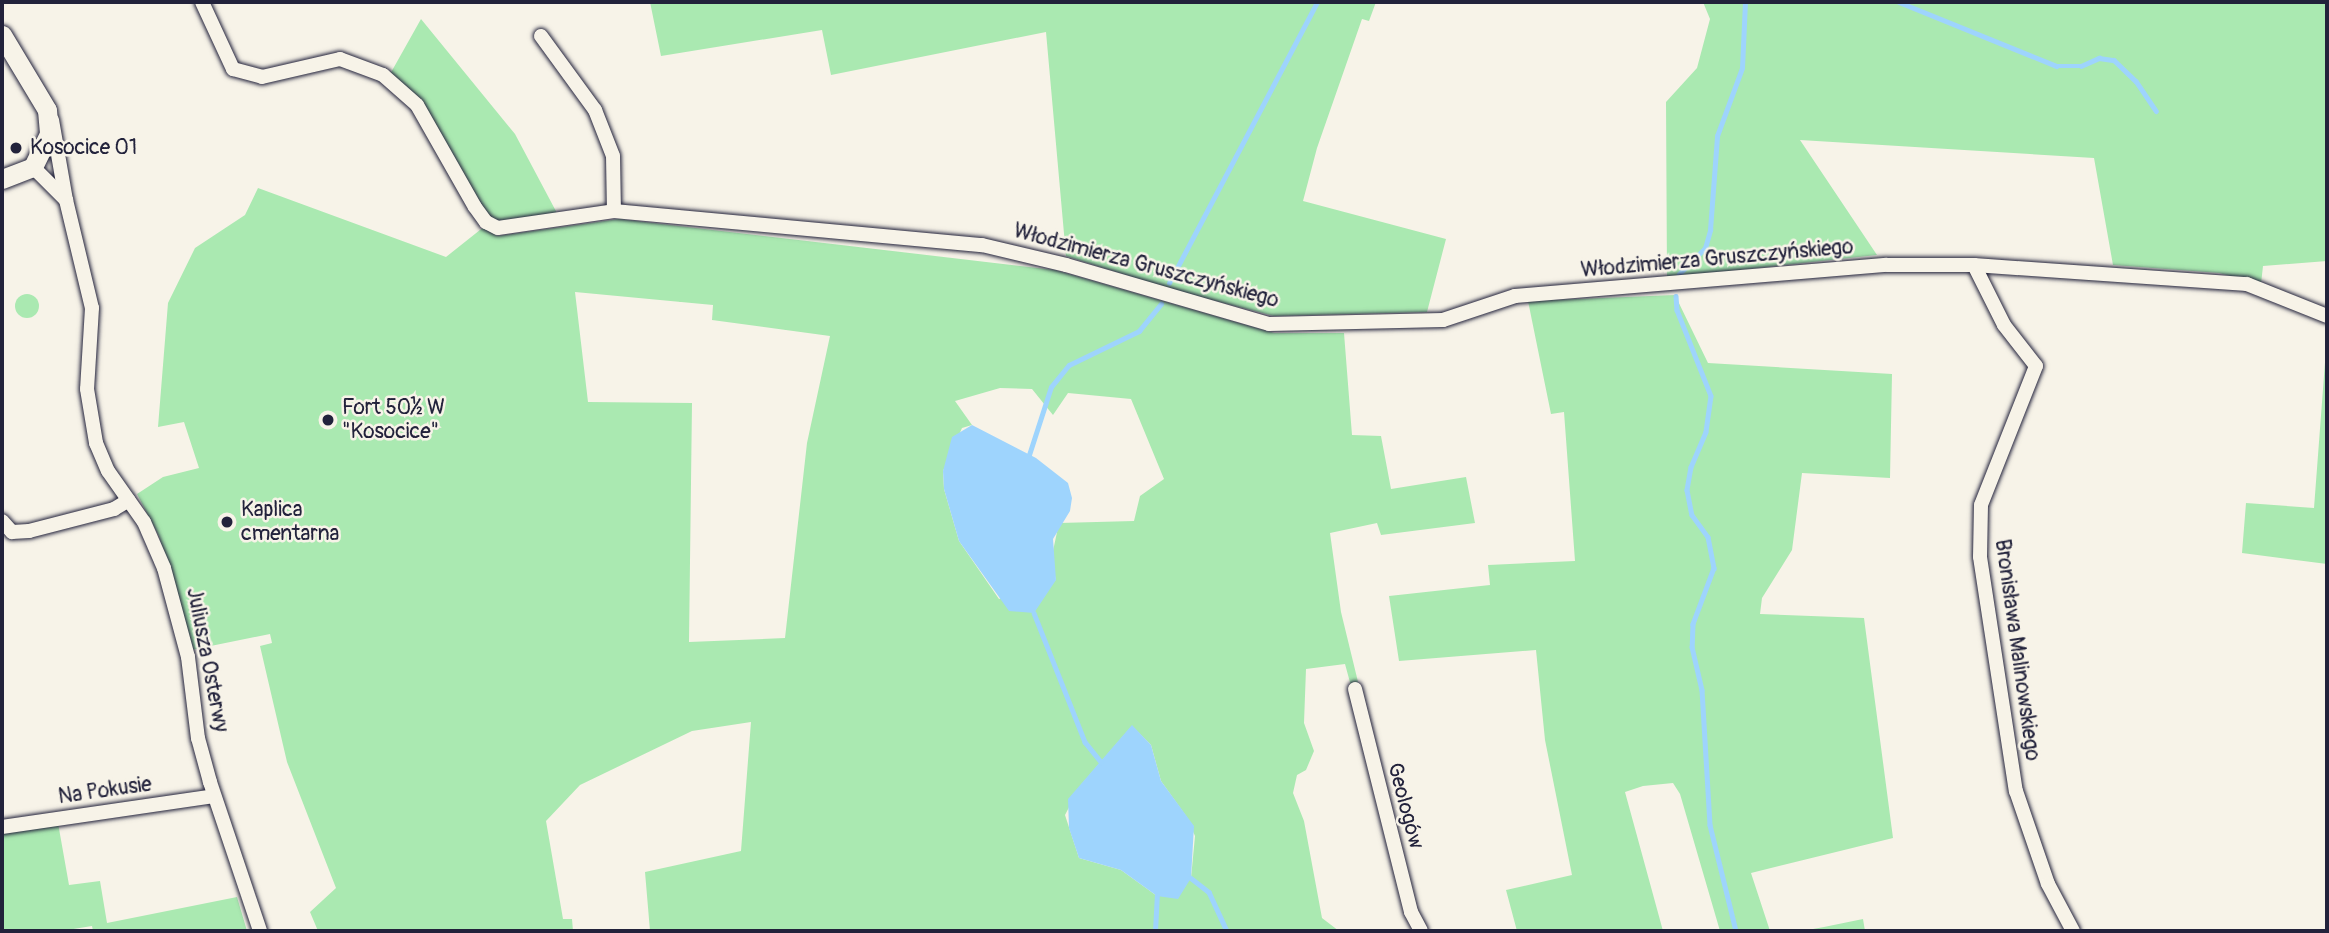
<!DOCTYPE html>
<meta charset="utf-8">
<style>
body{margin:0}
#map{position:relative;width:2329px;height:933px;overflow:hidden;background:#f7f3e8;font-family:Pangolin,sans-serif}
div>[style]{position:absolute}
.green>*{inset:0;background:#aae9b1}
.round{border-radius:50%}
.water>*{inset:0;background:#9ed4fd}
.stream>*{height:4.5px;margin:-2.25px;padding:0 2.25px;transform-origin:2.25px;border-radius:2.25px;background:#9ed4fd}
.roads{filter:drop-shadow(0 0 2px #22223b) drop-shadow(0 0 2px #22223b)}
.street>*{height:14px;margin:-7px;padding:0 7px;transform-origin:7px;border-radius:7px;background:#f7f3e8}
.secondary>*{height:19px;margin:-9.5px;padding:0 9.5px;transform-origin:9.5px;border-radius:9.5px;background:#f7f3e8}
.dots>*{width:19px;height:19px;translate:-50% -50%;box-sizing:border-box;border:4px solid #f7f3e8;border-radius:50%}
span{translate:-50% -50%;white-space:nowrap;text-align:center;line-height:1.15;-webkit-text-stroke:5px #f7f3e8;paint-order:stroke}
.poi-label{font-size:21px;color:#22223b}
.left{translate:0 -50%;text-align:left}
.street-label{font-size:21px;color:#22223b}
.frame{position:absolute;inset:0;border:4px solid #22223b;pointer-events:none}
</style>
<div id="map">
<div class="green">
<i style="clip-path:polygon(650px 2px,1376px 2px,1369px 21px,1362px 19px,1317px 148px,1303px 201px,1446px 239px,1427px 312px,1274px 316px,1173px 290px,1066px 256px,1046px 32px,831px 75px,822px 30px,661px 56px)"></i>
<i style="clip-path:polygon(1703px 2px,2327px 2px,2327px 261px,2263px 266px,2261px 284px,2219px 273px,2113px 265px,2094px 158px,1800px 140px,1877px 255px,1667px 278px,1666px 102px,1697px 68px,1710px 19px)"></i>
<i style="clip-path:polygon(421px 19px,515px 134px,558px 215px,500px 225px,484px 215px,445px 145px,389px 76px)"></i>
<i style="clip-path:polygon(evenodd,258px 188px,446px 257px,485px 226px,497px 236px,619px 219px,1055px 270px,1274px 333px,1344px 333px,1352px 435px,1381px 436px,1391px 489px,1466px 477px,1475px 523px,1381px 535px,1377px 523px,1330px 533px,1341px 612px,1359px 686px,1351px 686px,1345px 664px,1306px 669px,1304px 723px,1314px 751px,1306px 770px,1297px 775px,1293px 793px,1304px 821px,1322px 918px,1339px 931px,650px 931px,645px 872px,741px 851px,751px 722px,692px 731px,580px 785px,546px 821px,563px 919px,572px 919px,573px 931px,318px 931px,310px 912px,336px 888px,287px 762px,260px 646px,272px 643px,270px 634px,191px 650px,159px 536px,137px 494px,163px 477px,199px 468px,184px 422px,158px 427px,168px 303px,195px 248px,245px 215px,258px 188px,575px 292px,713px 305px,712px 320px,830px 336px,807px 443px,785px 638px,689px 642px,692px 403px,588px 402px,575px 292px,258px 188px,1000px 388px,1032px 389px,1053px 415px,1068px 393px,1131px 399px,1164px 479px,1140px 496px,1134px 521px,1059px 523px,1051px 560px,1056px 580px,999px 599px,959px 541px,944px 489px,943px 471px,962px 428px,972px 425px,955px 401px,1000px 388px,258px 188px,1132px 726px,1151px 745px,1161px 781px,1186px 816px,1195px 836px,1191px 878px,1157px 896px,1121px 870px,1079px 858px,1065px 815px,1080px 786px,1132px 726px)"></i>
<i class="round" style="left:15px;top:294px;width:24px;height:24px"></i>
<i style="clip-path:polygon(1675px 295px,1708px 363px,1892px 374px,1890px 478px,1802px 473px,1792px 550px,1762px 598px,1760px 614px,1864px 618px,1893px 838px,1751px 873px,1770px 931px,1720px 931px,1680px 794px,1673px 783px,1643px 786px,1625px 792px,1663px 931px,1517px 931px,1506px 890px,1572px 875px,1545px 740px,1536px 650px,1399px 661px,1389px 596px,1490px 585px,1488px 565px,1575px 561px,1564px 412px,1551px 414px,1528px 301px)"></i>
<i style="clip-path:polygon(2327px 336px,2327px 564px,2242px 553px,2246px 503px,2314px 508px)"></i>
<i style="clip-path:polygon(58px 823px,69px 885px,100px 881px,107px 923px,237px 897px,247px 931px,93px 931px,92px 926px,61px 931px,2px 931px,2px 831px)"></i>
<i style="clip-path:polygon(1863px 919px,1865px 931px,1802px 931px,1824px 927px)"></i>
</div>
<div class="water">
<i style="clip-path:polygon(972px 425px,1036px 458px,1068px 483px,1072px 498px,1070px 511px,1053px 539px,1056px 580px,1034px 613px,1009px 611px,959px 541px,944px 489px,943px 471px,952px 437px)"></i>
<i style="clip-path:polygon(1132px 725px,1151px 745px,1161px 781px,1194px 826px,1191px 878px,1178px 899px,1157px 896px,1121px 870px,1079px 858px,1069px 828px,1068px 799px)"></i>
</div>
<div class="stream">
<i style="left:1899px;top:2px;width:170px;rotate:22.1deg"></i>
<i style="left:2057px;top:66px;width:24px"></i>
<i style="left:2081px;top:66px;width:20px;rotate:-24deg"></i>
<i style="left:2099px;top:58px;width:15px;rotate:8deg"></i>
<i style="left:2114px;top:60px;width:30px;rotate:44deg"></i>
<i style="left:2136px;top:81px;width:36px;rotate:56deg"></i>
<i style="left:1679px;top:274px;width:37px;rotate:-45deg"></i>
<i style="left:1705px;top:248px;width:19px;rotate:-74deg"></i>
<i style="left:1710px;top:230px;width:94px;rotate:-85.7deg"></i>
<i style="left:1717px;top:136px;width:72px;rotate:-69.8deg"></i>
<i style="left:1742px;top:68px;width:66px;rotate:-87.4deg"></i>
<i style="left:1169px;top:283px;width:318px;rotate:-62.2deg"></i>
<i style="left:1676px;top:296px;width:14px;rotate:86deg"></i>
<i style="left:1677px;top:310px;width:92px;rotate:68.4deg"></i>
<i style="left:1711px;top:396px;width:36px;rotate:98deg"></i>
<i style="left:1706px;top:432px;width:38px;rotate:113deg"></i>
<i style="left:1691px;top:467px;width:23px;rotate:100deg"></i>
<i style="left:1687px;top:490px;width:25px;rotate:79deg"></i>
<i style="left:1692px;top:515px;width:27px;rotate:54deg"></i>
<i style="left:1708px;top:537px;width:32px;rotate:79deg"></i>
<i style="left:1714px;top:568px;width:60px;rotate:110.6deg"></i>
<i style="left:1693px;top:624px;width:23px;rotate:92deg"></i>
<i style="left:1692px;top:647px;width:44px;rotate:76.9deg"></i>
<i style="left:1702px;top:690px;width:135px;rotate:86.6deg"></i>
<i style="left:1710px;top:825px;width:109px;rotate:76.2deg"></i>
<i style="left:1029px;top:455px;width:71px;rotate:-72.1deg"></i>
<i style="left:1051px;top:387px;width:28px;rotate:-51deg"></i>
<i style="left:1069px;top:365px;width:78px;rotate:-25.9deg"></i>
<i style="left:1139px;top:331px;width:35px;rotate:-51deg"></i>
<i style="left:1034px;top:613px;width:139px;rotate:68.4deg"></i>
<i style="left:1085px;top:742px;width:26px;rotate:51deg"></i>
<i style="left:1191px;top:878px;width:23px;rotate:38deg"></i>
<i style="left:1209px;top:892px;width:43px;rotate:65.2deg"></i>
<i style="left:1155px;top:931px;width:35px;rotate:-87deg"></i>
</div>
<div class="roads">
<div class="street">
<i style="left:202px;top:2px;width:74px;rotate:65.2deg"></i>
<i style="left:233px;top:69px;width:30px;rotate:15deg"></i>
<i style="left:262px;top:77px;width:80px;rotate:-13deg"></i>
<i style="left:340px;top:59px;width:46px;rotate:20.4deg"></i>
<i style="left:383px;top:75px;width:45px;rotate:41.4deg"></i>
<i style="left:417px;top:105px;width:117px;rotate:60.4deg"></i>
<i style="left:475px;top:207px;width:19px;rotate:54deg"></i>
<i style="left:486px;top:222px;width:13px;rotate:27deg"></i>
<i style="left:498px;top:228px;width:117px;rotate:-8.3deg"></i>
<i style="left:614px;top:211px;width:370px;rotate:5.3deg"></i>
<i style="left:982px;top:245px;width:86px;rotate:13.4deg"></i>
<i style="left:1066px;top:265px;width:211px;rotate:16.2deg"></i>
<i style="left:1269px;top:324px;width:174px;rotate:-1.3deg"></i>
<i style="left:1443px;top:320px;width:76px;rotate:-18.4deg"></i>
<i style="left:1515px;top:296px;width:373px;rotate:-4.8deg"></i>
<i style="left:1887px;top:265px;width:87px"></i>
<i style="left:1974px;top:265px;width:274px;rotate:4deg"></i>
<i style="left:2247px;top:284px;width:86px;rotate:21.8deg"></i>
<i style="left:541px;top:36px;width:92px;rotate:53.9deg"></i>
<i style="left:595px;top:110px;width:49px;rotate:68.6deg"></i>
<i style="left:613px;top:156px;width:55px;rotate:89deg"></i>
<i style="left:52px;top:120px;width:81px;rotate:80.1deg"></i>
<i style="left:66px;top:200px;width:111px;rotate:76.5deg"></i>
<i style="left:92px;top:308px;width:81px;rotate:93.5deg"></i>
<i style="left:87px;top:389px;width:55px;rotate:80.5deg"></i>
<i style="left:96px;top:443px;width:30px;rotate:67deg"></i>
<i style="left:108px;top:471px;width:62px;rotate:54.8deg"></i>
<i style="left:144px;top:522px;width:50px;rotate:66.5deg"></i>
<i style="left:164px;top:568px;width:92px;rotate:74.9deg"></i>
<i style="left:188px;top:657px;width:82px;rotate:83deg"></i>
<i style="left:198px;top:738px;width:46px;rotate:74.7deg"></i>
<i style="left:210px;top:782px;width:157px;rotate:71.4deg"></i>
<i style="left:33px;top:167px;width:47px;rotate:45deg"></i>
<i style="left:1974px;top:265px;width:67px;rotate:63.4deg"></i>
<i style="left:2004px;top:325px;width:52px;rotate:52deg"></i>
<i style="left:2036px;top:366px;width:149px;rotate:111.6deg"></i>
<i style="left:1981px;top:505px;width:52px;rotate:91.1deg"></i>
<i style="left:1980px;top:557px;width:237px;rotate:81.3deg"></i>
<i style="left:2016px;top:791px;width:98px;rotate:71deg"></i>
<i style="left:2048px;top:884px;width:53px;rotate:62deg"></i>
<i style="left:2px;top:521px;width:15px;rotate:48deg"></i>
<i style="left:12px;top:532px;width:17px;rotate:-3deg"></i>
<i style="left:29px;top:531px;width:88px;rotate:-14.5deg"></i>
<i style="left:114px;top:509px;width:17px;rotate:-31deg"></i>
<i style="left:1355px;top:689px;width:230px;rotate:75.9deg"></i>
<i style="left:1411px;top:912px;width:21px;rotate:62deg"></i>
<i style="left:2px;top:827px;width:214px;rotate:-8.3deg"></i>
</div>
<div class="secondary">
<i style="left:2px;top:35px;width:87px;rotate:59deg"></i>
<i style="left:47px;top:110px;width:24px;rotate:85deg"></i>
<i style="left:49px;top:134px;width:37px;rotate:116deg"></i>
<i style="left:33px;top:167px;width:33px;rotate:159deg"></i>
</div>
</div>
<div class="dots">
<i style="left:16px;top:148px;background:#22223b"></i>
<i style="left:328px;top:420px;background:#22223b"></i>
<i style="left:227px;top:522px;background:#22223b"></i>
</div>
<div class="poi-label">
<span class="left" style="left:30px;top:148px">Kosocice 01</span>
<span class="left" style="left:342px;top:420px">Fort 50½ W<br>"Kosocice"</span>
<span class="left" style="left:241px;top:522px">Kaplica<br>cmentarna</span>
</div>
<div class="street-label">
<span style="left:1717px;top:259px;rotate:-5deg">Włodzimierza Gruszczyńskiego</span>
<span style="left:1146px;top:266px;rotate:15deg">Włodzimierza Gruszczyńskiego</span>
<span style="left:2017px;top:650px;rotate:82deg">Bronisława Malinowskiego</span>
<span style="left:207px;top:660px;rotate:79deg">Juliusza Osterwy</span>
<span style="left:105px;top:791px;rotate:-8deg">Na Pokusie</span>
<span style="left:1405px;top:806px;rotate:75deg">Geologów</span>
</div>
<div class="frame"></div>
</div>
